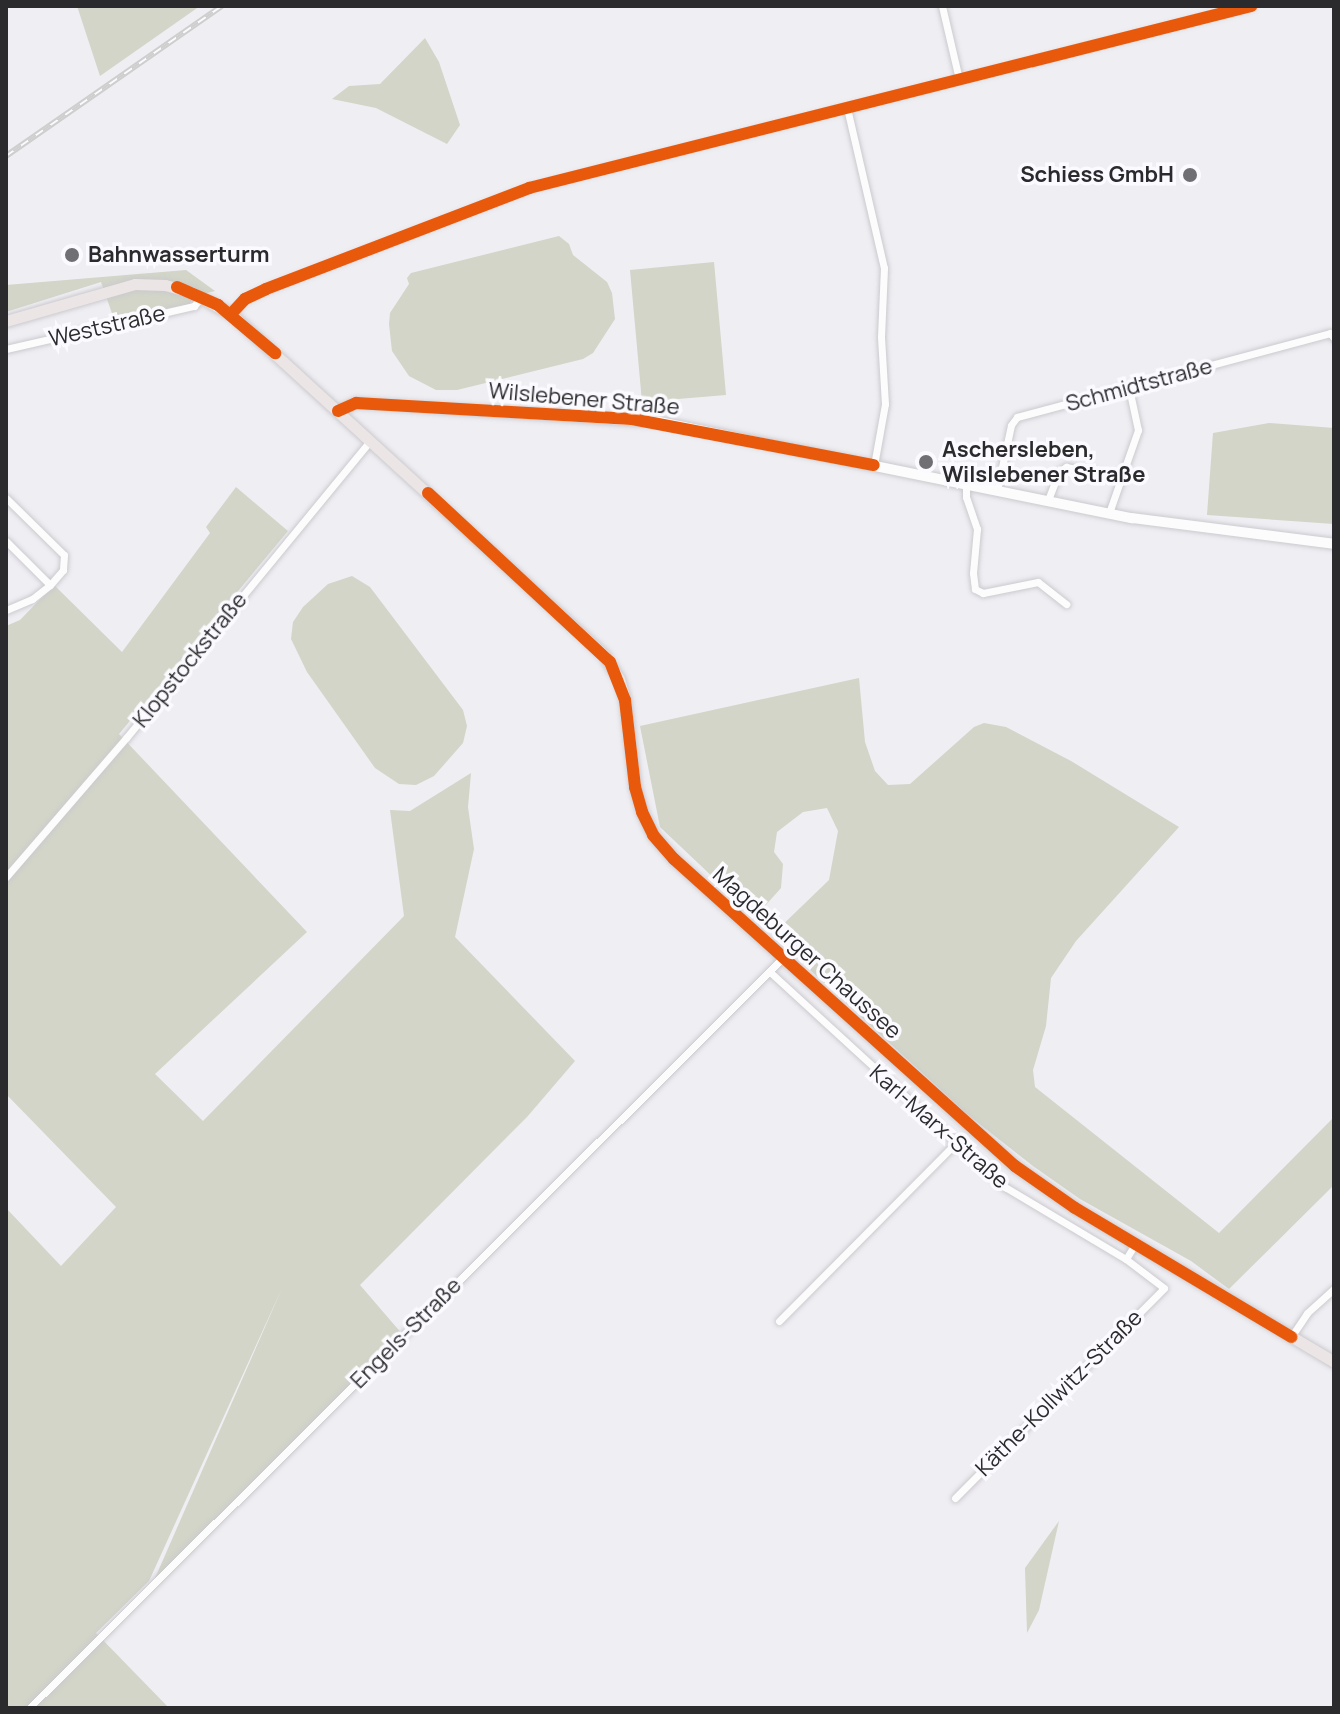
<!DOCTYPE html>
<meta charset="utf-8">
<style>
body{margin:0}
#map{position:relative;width:1340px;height:1714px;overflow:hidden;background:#efeef3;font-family:Manrope,sans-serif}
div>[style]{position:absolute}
.green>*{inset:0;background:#d2d5c8}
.roads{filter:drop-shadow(0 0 2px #cbcace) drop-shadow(0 0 2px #cbcace)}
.street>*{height:7px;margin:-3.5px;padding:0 3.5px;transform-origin:3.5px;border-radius:3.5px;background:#fdfcfd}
.secondary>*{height:10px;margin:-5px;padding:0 5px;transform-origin:5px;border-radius:5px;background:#fdfcfd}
.primary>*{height:11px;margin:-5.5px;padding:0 5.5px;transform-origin:5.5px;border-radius:5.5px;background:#ece5e6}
.rail>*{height:6px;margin-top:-3px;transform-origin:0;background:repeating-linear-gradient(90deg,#fbfbff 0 9px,#cecece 0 18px);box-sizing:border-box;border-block:2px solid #cecece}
.cycleway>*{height:12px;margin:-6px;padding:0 6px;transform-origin:6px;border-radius:6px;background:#e8590c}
.dots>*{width:22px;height:22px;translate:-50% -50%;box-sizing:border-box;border:4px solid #fbfbff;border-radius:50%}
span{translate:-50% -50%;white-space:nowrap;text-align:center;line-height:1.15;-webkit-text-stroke:7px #fbfbff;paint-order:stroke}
.poi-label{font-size:22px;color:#2b2b2e;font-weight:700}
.right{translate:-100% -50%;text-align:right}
.left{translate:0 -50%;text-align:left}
.street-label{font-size:22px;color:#2b2b2e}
.frame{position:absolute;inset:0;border:8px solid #2b2b2e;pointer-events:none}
</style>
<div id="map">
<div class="green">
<i style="clip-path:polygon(77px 6px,200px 6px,100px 76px)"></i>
<i style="clip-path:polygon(425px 38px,439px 62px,460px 125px,447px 144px,376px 108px,332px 99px,349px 86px,380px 84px)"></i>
<i style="clip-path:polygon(559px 236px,569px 244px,573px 255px,607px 282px,612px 293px,615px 319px,593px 353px,583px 359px,457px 390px,436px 390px,409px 376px,392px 351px,389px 324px,390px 313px,409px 284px,407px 278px,411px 273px)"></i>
<i style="clip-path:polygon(714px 262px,726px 395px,642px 402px,630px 270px)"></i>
<i style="clip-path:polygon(186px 270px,215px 291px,194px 296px,190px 304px,114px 319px,101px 282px,6px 312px,6px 285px)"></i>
<i style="clip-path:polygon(1269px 423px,1334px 428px,1334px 524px,1207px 515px,1213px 433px)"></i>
<i style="clip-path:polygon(236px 487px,288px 531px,119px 734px,307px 932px,155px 1074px,203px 1121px,404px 916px,390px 810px,410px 811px,471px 773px,468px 807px,474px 849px,455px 937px,575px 1061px,527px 1117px,360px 1285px,403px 1335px,152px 1585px,283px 1286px,149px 1581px,96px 1633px,169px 1708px,6px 1708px,6px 1208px,61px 1266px,116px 1207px,6px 1094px,6px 626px,20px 620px,54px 585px,122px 652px,210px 533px,206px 527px)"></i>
<i style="clip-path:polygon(352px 576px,370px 587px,463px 710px,467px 726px,463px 743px,434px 776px,416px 785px,399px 784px,375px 768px,307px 672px,291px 639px,293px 622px,303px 607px,328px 584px)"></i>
<i style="clip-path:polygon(859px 678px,865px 742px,875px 771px,888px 785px,910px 784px,974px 727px,984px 723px,1006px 727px,1071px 761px,1179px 827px,1076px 941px,1051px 978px,1046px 1026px,1033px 1070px,1035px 1087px,1219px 1233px,1334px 1117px,1334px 1185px,1229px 1289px,1191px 1261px,1080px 1199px,1033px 1166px,968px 1115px,772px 935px,829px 880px,838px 831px,827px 808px,803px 812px,777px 832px,774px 852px,783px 864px,781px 888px,755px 917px,660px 827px,640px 726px)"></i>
<i style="clip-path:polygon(1059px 1521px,1039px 1610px,1027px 1633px,1025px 1568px)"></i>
</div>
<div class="roads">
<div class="street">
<i style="left:942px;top:6px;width:75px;rotate:76.9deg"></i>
<i style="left:847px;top:108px;width:164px;rotate:77deg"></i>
<i style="left:884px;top:268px;width:69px;rotate:92.5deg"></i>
<i style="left:881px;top:337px;width:67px;rotate:86.6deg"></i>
<i style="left:885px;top:404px;width:62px;rotate:100.2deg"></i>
<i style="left:231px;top:314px;width:21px;rotate:-47deg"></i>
<i style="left:245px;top:299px;width:23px;rotate:-25deg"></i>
<i style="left:266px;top:289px;width:282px;rotate:-21deg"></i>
<i style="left:529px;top:188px;width:745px;rotate:-14.15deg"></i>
<i style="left:6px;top:349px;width:193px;rotate:-12.9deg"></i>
<i style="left:194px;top:306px;width:13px;rotate:-51deg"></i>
<i style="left:966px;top:484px;width:13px;rotate:90deg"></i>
<i style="left:966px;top:497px;width:34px;rotate:71deg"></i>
<i style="left:977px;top:529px;width:44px;rotate:95.2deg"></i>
<i style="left:973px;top:573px;width:16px;rotate:83deg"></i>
<i style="left:975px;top:589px;width:9px;rotate:27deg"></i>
<i style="left:983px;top:593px;width:56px;rotate:-11.3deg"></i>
<i style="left:1038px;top:582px;width:36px;rotate:38deg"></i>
<i style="left:997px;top:490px;width:66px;rotate:-77.8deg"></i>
<i style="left:1011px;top:425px;width:10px;rotate:-53deg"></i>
<i style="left:1017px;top:417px;width:324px;rotate:-15deg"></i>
<i style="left:1330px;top:333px;width:6px;rotate:51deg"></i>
<i style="left:6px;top:498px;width:81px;rotate:44.5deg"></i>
<i style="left:64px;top:555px;width:15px;rotate:94deg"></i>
<i style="left:63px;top:570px;width:20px;rotate:131deg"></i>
<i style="left:50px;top:585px;width:23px;rotate:142deg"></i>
<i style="left:32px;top:599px;width:28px;rotate:157deg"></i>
<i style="left:1048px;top:500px;width:30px;rotate:-69deg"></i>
<i style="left:1059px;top:472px;width:9px;rotate:-36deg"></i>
<i style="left:1066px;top:467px;width:55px;rotate:11.5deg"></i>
<i style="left:1109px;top:513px;width:88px;rotate:-70.7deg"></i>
<i style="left:1138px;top:430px;width:43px;rotate:-102.1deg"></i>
<i style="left:6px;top:541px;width:62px;rotate:45deg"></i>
<i style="left:6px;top:877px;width:184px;rotate:-49.2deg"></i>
<i style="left:126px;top:738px;width:384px;rotate:-50.6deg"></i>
<i style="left:770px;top:972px;width:319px;rotate:42.5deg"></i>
<i style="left:1005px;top:1187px;width:141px;rotate:30.8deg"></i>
<i style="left:1126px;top:1259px;width:17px;rotate:-59deg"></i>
<i style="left:779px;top:1321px;width:250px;rotate:-45.2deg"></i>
<i style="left:1291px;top:1337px;width:29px;rotate:-56deg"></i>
<i style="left:1307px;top:1313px;width:36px;rotate:-42deg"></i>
<i style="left:955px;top:1498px;width:296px;rotate:-45.1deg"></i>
<i style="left:1164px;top:1288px;width:48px;rotate:-142.7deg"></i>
<i style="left:29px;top:1708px;width:1063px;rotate:-44.85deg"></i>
</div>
<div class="secondary">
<i style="left:338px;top:411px;width:20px;rotate:-24deg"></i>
<i style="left:356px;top:403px;width:304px;rotate:3.6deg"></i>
<i style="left:659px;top:422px;width:483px;rotate:11.5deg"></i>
<i style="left:1132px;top:518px;width:204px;rotate:7.3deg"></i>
</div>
<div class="primary">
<i style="left:6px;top:321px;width:134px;rotate:-16deg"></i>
<i style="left:135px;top:284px;width:30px;rotate:2deg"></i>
<i style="left:165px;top:285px;width:27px;rotate:15deg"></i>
<i style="left:191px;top:292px;width:46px;rotate:28.8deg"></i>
<i style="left:231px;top:314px;width:505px;rotate:42.43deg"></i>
<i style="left:604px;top:655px;width:28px;rotate:58deg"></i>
<i style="left:619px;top:679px;width:22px;rotate:74deg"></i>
<i style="left:625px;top:700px;width:88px;rotate:83.4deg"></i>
<i style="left:635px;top:787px;width:26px;rotate:74deg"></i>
<i style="left:642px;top:812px;width:25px;rotate:64deg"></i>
<i style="left:653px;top:835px;width:32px;rotate:49deg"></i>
<i style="left:674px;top:859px;width:459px;rotate:42deg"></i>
<i style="left:1015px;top:1166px;width:73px;rotate:35deg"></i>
<i style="left:1075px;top:1208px;width:301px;rotate:30.7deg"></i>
</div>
</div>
<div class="rail">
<i style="left:6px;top:156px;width:263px;rotate:-34.8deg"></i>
</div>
<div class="cycleway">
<i style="left:177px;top:287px;width:45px;rotate:23.7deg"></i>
<i style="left:218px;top:305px;width:75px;rotate:40.1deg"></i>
<i style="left:231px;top:314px;width:21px;rotate:-47deg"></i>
<i style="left:245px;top:299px;width:23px;rotate:-25deg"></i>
<i style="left:266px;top:289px;width:282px;rotate:-21deg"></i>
<i style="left:529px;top:188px;width:745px;rotate:-14.15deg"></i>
<i style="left:338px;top:411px;width:20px;rotate:-24deg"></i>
<i style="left:356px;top:403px;width:276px;rotate:3.3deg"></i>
<i style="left:632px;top:419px;width:246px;rotate:10.8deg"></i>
<i style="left:428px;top:493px;width:248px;rotate:42.9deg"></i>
<i style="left:610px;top:662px;width:41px;rotate:68.5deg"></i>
<i style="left:625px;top:700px;width:88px;rotate:83.4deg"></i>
<i style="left:635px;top:787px;width:26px;rotate:74deg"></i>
<i style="left:642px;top:812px;width:25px;rotate:64deg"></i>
<i style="left:653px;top:835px;width:32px;rotate:49deg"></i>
<i style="left:674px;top:859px;width:459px;rotate:42deg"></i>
<i style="left:1015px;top:1166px;width:73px;rotate:35deg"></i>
<i style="left:1075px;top:1208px;width:252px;rotate:30.8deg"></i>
</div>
<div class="dots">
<i style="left:1190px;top:175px;background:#706f73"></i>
<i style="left:72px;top:255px;background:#706f73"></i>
<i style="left:926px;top:462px;background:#706f73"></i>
</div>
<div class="poi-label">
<span class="right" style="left:1174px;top:175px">Schiess GmbH</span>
<span class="left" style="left:88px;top:255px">Bahnwasserturm</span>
<span class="left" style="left:942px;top:462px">Aschersleben,<br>Wilslebener Straße</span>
</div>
<div class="street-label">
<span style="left:107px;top:326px;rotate:-13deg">Weststraße</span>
<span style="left:1139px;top:385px;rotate:-15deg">Schmidtstraße</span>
<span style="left:584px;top:399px;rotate:5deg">Wilslebener Straße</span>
<span style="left:190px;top:660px;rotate:-51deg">Klopstockstraße</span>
<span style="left:807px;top:953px;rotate:42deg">Magdeburger Chaussee</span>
<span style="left:939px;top:1127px;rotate:41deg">Karl-Marx-Straße</span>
<span style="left:406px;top:1333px;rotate:-45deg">Engels-Straße</span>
<span style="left:1059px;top:1393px;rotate:-45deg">Käthe-Kollwitz-Straße</span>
</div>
<div class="frame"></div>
</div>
